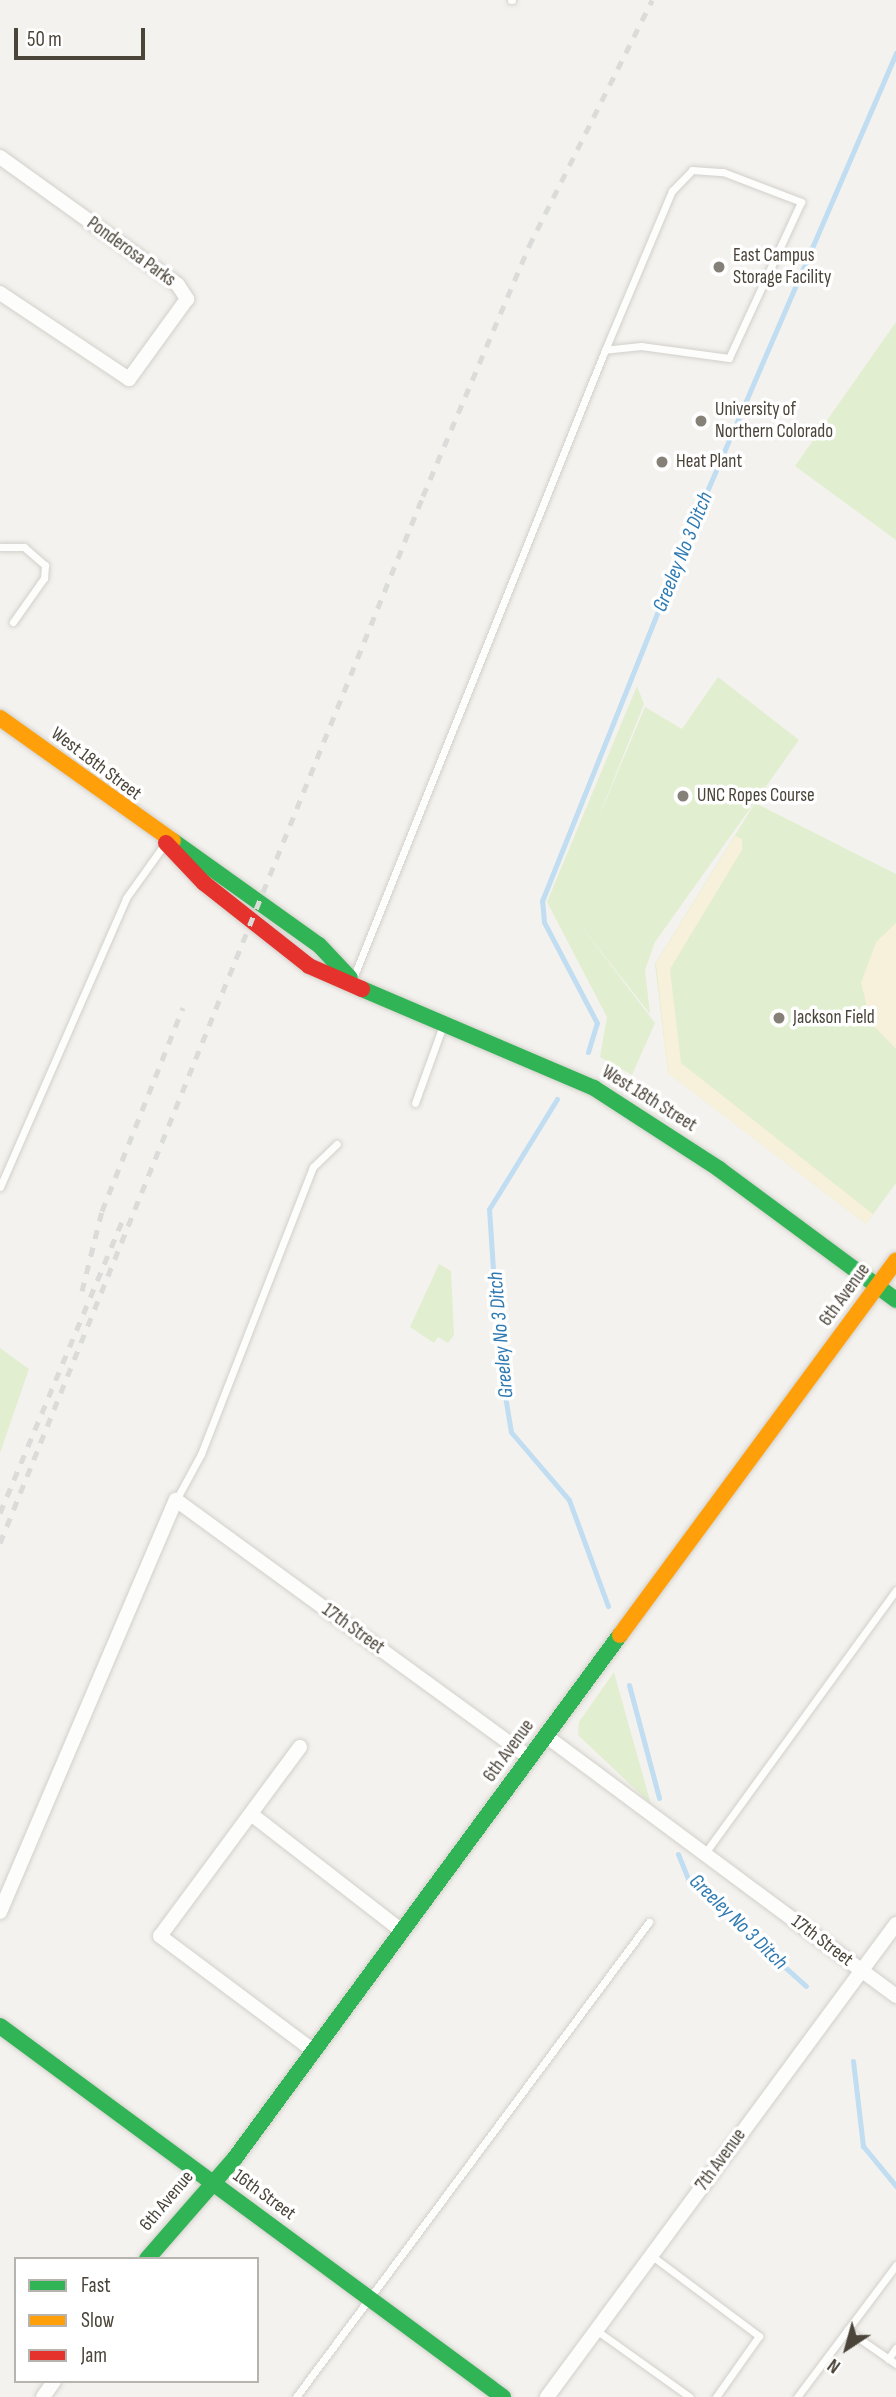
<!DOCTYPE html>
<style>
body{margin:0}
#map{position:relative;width:896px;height:2397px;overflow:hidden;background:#f4f2ee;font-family:"Sofia Sans Condensed",sans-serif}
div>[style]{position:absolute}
.green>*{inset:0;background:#e1eecf}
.sand>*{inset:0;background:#f7f0da}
.stream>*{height:5px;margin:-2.5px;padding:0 2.5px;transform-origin:2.5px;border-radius:2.5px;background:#c0ddf1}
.roads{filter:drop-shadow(0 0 2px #d2d0cb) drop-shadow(0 0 2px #d2d0cb)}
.lane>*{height:7px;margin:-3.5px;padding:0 3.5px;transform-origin:3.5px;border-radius:3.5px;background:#fdfdfc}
.street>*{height:14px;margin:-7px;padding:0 7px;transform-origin:7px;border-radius:7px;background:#fdfdfc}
.fast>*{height:16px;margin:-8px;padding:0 8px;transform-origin:8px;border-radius:8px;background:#30b455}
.slow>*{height:16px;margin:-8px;padding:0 8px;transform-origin:8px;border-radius:8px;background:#ff9f0a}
.jam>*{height:16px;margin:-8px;padding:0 8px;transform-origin:8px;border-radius:8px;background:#e5322d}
.rail>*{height:5px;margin-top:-2.5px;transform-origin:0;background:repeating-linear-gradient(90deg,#dbdbda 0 9px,transparent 0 18px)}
.dots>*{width:19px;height:19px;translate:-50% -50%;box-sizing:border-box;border:4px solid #fff;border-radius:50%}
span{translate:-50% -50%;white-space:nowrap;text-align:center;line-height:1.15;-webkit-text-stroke:7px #fff;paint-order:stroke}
.street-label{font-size:19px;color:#4b4439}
.poi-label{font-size:19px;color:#4b4439}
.left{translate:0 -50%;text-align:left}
.water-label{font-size:21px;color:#2e7ab2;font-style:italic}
.legend{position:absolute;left:14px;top:2257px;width:245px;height:126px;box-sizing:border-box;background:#fff;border:2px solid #b7b4b0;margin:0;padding:9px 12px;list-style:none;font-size:21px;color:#4b4439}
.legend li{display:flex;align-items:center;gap:14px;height:35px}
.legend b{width:35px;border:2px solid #b7b4b0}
.north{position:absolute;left:812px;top:2313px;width:70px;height:70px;-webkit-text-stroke:5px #fff;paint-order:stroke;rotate:216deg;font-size:19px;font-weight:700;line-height:28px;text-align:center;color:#4b4439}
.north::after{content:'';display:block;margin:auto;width:24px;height:32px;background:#4b4439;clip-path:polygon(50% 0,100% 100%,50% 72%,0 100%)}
.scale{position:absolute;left:14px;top:28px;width:131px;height:32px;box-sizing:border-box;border:4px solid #4b4439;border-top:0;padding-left:9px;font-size:21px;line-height:24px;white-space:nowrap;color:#4b4439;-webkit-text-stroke:5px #fff;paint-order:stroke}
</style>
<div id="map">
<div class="green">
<i style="clip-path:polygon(896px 322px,896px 540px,795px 466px)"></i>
<i style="clip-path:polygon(718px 677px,799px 740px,655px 942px,645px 970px,650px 1014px,571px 913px,655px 1023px,632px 1075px,600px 1057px,607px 1017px,547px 902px,637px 686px,644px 704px,593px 831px,645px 707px,682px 729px)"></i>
<i style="clip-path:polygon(755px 803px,896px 874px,896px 1183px,866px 1224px,668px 1073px,655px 964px)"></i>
<i style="clip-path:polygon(439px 1264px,451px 1271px,454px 1335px,448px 1343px,438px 1337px,434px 1343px,410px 1327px)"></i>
<i style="clip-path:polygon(0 1348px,29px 1369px,0 1453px)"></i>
<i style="clip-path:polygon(614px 1672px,620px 1694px,651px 1804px,578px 1735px,579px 1722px)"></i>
</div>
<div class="sand">
<i style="clip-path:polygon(735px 836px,742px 839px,742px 850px,670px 969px,681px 1063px,873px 1214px,866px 1224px,668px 1073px,656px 963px)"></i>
<i style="clip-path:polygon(896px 923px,896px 1049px,871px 1023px,861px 983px,876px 942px)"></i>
</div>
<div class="stream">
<i style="left:588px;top:1052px;width:30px;rotate:-73deg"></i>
<i style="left:597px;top:1023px;width:114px;rotate:-117.7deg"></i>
<i style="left:544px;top:922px;width:21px;rotate:-95deg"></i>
<i style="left:542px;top:901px;width:412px;rotate:-68.2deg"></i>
<i style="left:695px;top:519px;width:508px;rotate:-66.67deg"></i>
<i style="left:557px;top:1099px;width:129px;rotate:121.7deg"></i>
<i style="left:489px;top:1209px;width:150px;rotate:86.2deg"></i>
<i style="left:499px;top:1359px;width:74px;rotate:80.7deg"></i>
<i style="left:511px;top:1432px;width:89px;rotate:49.5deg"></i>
<i style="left:569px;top:1500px;width:113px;rotate:69.8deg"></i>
<i style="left:629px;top:1685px;width:117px;rotate:75.1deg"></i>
<i style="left:678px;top:1854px;width:29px;rotate:68deg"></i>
<i style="left:689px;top:1881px;width:157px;rotate:41.9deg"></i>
<i style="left:853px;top:2061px;width:86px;rotate:83.3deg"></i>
<i style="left:863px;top:2146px;width:52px;rotate:50.5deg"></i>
</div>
<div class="roads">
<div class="lane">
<i style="left:511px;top:0;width:1px"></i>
<i style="left:0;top:547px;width:24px"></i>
<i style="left:24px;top:547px;width:28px;rotate:41deg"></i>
<i style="left:45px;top:565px;width:13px;rotate:94deg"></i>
<i style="left:44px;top:578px;width:54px;rotate:125.2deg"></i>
<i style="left:354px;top:976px;width:674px;rotate:-68.15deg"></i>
<i style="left:605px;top:350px;width:173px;rotate:-67.2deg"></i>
<i style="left:672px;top:191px;width:29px;rotate:-46deg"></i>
<i style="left:692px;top:170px;width:31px;rotate:4deg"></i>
<i style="left:723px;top:172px;width:84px;rotate:21deg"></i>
<i style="left:801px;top:202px;width:172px;rotate:114.8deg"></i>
<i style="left:729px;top:358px;width:89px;rotate:-172.2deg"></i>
<i style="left:641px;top:346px;width:36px;rotate:174deg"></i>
<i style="left:415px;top:1103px;width:80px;rotate:-70.2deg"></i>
<i style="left:0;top:1187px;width:315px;rotate:-66.4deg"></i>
<i style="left:126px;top:898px;width:65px;rotate:-54.4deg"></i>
<i style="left:176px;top:1500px;width:52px;rotate:-61.5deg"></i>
<i style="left:201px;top:1454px;width:308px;rotate:-68.7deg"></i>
<i style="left:313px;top:1167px;width:33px;rotate:-44deg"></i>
<i style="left:705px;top:1853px;width:325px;rotate:-54deg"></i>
<i style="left:652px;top:2256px;width:134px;rotate:36.8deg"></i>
<i style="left:759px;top:2336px;width:75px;rotate:125.2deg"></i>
<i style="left:596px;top:2330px;width:115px;rotate:35.5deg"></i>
<i style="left:847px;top:2330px;width:60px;rotate:34.8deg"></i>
<i style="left:888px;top:2359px;width:14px;rotate:-54deg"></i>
<i style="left:296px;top:2397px;width:592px;rotate:-53.38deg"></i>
<i style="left:797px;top:2397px;width:165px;rotate:-53.1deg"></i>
</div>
<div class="street">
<i style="left:0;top:157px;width:219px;rotate:35.7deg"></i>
<i style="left:178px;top:285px;width:17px;rotate:57deg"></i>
<i style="left:187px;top:299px;width:99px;rotate:125.9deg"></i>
<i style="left:129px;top:379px;width:155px;rotate:-146.3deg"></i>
<i style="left:546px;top:1736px;width:436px;rotate:36.6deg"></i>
<i style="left:300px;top:1747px;width:235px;rotate:126.5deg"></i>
<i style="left:160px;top:1936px;width:192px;rotate:36.8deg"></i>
<i style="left:251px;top:1814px;width:191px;rotate:37.8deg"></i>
<i style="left:0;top:1912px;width:448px;rotate:-66.9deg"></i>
<i style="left:176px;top:1500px;width:438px;rotate:36.1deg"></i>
<i style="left:43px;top:2397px;width:19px;rotate:-55deg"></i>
<i style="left:547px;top:2397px;width:588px;rotate:-53.58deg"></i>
</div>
<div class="fast">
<i style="left:173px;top:841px;width:179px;rotate:35.5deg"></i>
<i style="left:319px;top:945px;width:45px;rotate:46.8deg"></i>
<i style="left:362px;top:989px;width:252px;rotate:23.1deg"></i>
<i style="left:594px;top:1088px;width:149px;rotate:32.9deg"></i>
<i style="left:719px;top:1169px;width:220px;rotate:36.5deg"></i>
<i style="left:0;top:2026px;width:625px;rotate:36.41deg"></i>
<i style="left:147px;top:2259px;width:134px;rotate:-48.9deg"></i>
<i style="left:235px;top:2158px;width:649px;rotate:-53.64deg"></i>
</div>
<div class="slow">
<i style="left:0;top:718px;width:212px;rotate:35.4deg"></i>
<i style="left:620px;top:1635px;width:465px;rotate:-53.6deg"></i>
</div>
<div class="jam">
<i style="left:166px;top:843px;width:55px;rotate:46.5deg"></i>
<i style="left:204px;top:883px;width:134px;rotate:38.3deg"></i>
<i style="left:309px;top:966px;width:58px;rotate:23.5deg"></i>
</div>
</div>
<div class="rail">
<i style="left:82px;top:1291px;width:82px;rotate:-76deg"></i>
<i style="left:102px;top:1211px;width:219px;rotate:-68.3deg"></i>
<i style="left:0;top:1513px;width:324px;rotate:-67.3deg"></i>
<i style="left:0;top:1543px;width:1129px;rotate:-68deg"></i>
<i style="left:423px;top:496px;width:272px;rotate:-67deg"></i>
<i style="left:529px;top:246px;width:275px;rotate:-63.4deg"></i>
</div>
<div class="dots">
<i style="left:719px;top:267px;background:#868178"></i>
<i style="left:701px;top:421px;background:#868178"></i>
<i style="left:662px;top:462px;background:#868178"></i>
<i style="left:683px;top:796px;background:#868178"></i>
<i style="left:779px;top:1018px;background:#868178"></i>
</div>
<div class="street-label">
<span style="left:131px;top:252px;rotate:36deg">Ponderosa Parks</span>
<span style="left:96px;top:764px;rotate:37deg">West 18th Street</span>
<span style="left:649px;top:1099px;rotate:32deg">West 18th Street</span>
<span style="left:845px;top:1295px;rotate:-54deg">6th Avenue</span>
<span style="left:353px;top:1629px;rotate:36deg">17th Street</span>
<span style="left:509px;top:1751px;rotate:-54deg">6th Avenue</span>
<span style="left:822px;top:1941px;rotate:37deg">17th Street</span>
<span style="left:721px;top:2160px;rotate:-54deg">7th Avenue</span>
<span style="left:264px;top:2195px;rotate:36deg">16th Street</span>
<span style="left:167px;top:2201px;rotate:-50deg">6th Avenue</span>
</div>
<div class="poi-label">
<span class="left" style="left:733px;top:267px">East Campus<br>Storage Facility</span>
<span class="left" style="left:715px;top:421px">University of<br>Northern Colorado</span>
<span class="left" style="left:676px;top:462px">Heat Plant</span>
<span class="left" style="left:697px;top:796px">UNC Ropes Course</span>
<span class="left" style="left:793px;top:1018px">Jackson Field</span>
</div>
<div class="water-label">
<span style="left:683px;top:552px;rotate:-68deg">Greeley No 3 Ditch</span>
<span style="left:501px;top:1335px;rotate:-95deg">Greeley No 3 Ditch</span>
<span style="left:738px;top:1922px;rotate:44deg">Greeley No 3 Ditch</span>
</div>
<ul class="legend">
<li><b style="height:9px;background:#30b455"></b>Fast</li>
<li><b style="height:9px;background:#ff9f0a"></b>Slow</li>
<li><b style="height:9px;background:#e5322d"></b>Jam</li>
</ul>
<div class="north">N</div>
<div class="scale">50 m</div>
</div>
